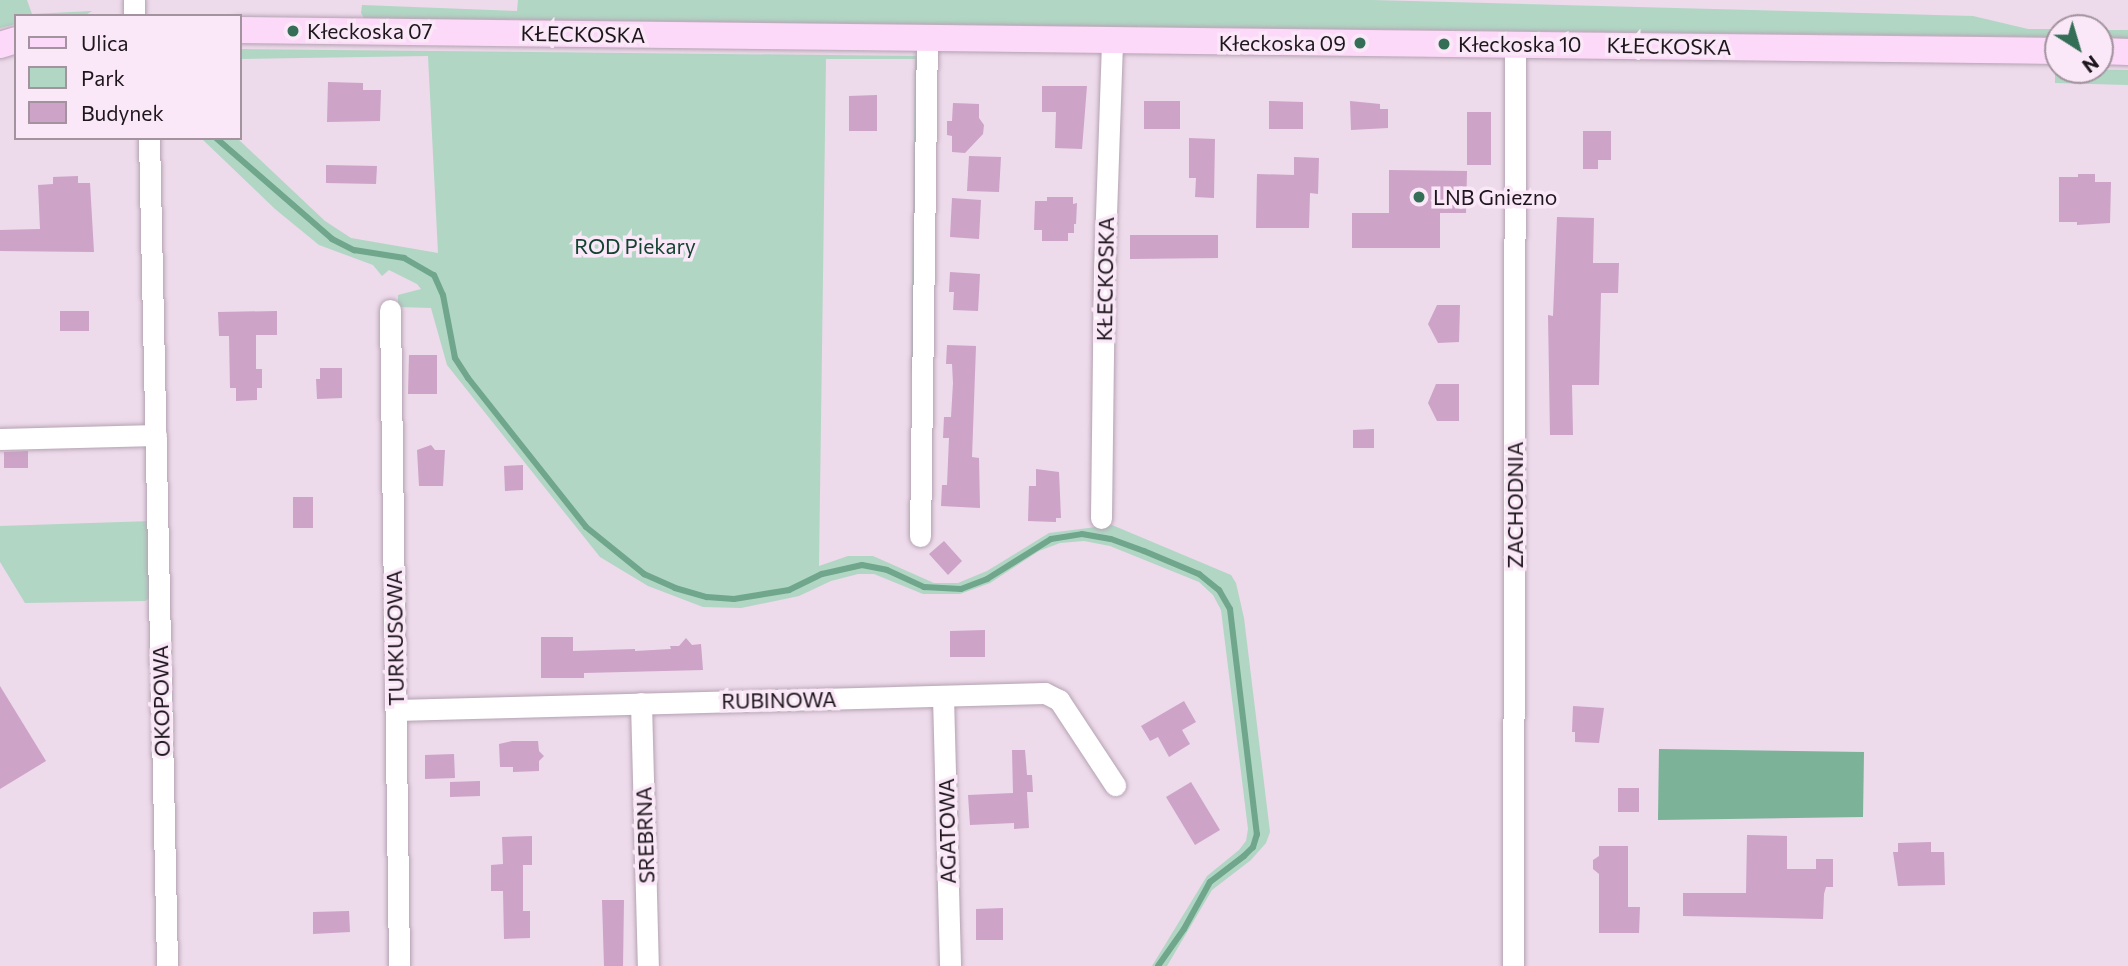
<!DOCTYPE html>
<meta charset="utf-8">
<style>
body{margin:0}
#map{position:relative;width:2128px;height:966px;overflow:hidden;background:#eddaea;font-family:Commissioner,sans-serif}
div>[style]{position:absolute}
.green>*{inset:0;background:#b1d6c4}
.forest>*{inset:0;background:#7bb298}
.stream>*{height:6px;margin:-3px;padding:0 3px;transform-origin:3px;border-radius:3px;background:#6fa68c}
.building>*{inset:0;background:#cda3c8}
.roads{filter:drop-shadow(0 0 2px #b4a2b2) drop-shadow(0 0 2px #b4a2b2)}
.minor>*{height:21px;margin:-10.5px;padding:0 10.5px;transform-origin:10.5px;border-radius:10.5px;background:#fff}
.major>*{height:26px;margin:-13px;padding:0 13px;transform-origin:13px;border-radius:13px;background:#fdd9f9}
.dots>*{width:19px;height:19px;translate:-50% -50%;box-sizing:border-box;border:4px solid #fae7f7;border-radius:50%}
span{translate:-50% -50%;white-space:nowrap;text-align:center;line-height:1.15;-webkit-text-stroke:7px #fae7f7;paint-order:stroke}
.poi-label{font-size:21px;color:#1d161c}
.left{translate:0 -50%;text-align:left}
.right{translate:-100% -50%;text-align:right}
.street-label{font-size:21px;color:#1d161c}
.park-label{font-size:21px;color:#134230}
.legend{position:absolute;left:14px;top:14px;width:228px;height:126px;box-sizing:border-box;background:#fae7f7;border:2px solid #a2939f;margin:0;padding:9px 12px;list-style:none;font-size:21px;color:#1d161c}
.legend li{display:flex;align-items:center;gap:14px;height:35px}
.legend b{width:35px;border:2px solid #a2939f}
.north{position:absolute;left:2044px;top:14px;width:70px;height:70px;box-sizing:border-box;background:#fae7f7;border:2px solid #a2939f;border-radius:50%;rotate:143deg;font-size:19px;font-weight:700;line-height:28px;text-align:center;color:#1d161c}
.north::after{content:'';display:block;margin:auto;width:24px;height:32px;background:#356e56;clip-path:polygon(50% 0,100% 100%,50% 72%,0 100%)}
</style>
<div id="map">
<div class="green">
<i style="clip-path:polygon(0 0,27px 0,32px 14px,92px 11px,84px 16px,16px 16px,16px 24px,0 28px)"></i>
<i style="clip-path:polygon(518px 0,1372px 0,1973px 16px,2028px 29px,2058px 29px,2058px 37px,364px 18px,361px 13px,362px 5px,517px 11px)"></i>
<i style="clip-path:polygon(2100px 30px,2128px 30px,2128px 38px,2100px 38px)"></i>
<i style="clip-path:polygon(240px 49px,920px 56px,916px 318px,911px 378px,915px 59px,826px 59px,819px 566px,848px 556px,873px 556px,934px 583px,958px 583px,987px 571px,1049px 533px,1112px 525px,1231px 575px,1236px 583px,1244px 618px,1270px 832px,1266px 843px,1251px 860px,1212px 890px,1167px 966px,1152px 966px,1207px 876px,1239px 850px,1246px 841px,1248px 829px,1221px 610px,1213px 595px,1199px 582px,1110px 546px,1084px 541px,1060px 543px,1039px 551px,990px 583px,960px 594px,923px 594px,874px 574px,858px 574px,831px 581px,799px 596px,741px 608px,703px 607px,648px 586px,600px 557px,592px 547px,447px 365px,431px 308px,398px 307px,398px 295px,421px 289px,417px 284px,389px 270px,382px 276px,373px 265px,319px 245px,275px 209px,201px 138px,237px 138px,325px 221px,351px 238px,438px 253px,428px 56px,240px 59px)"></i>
<i style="clip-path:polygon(2058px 69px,2128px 70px,2128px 85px,2055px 83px,2055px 72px)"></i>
<i style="clip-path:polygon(152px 521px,150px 598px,145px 601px,25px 603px,0 562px,0 526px)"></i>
</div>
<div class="forest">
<i style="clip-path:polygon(1659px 749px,1864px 752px,1863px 817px,1658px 820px)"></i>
</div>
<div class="stream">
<i style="left:216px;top:138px;width:154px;rotate:41deg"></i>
<i style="left:332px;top:239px;width:25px;rotate:27deg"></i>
<i style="left:354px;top:250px;width:51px;rotate:9.1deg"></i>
<i style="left:404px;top:258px;width:34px;rotate:30deg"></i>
<i style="left:434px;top:275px;width:22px;rotate:66deg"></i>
<i style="left:443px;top:295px;width:64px;rotate:79.2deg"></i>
<i style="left:455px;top:358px;width:24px;rotate:57deg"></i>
<i style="left:468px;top:378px;width:190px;rotate:51.6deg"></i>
<i style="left:586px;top:527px;width:75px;rotate:39deg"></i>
<i style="left:644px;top:574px;width:34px;rotate:24deg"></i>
<i style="left:675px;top:588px;width:33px;rotate:16deg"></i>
<i style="left:707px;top:597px;width:27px;rotate:4deg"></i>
<i style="left:734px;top:599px;width:56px;rotate:-9.3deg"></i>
<i style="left:789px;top:590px;width:37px;rotate:-26deg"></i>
<i style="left:822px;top:574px;width:41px;rotate:-12.7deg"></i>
<i style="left:862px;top:565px;width:25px;rotate:11deg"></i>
<i style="left:887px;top:570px;width:41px;rotate:24.7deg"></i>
<i style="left:924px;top:587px;width:37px;rotate:3deg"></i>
<i style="left:961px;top:589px;width:28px;rotate:-21deg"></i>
<i style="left:987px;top:579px;width:75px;rotate:-32deg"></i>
<i style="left:1051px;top:539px;width:31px;rotate:-9deg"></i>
<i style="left:1082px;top:534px;width:29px;rotate:10deg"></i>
<i style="left:1111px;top:539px;width:35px;rotate:20deg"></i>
<i style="left:1144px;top:551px;width:60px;rotate:22.7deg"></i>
<i style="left:1199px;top:574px;width:26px;rotate:39deg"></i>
<i style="left:1219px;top:590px;width:22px;rotate:60deg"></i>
<i style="left:1230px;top:609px;width:227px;rotate:83.2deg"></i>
<i style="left:1257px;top:834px;width:14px;rotate:107deg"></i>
<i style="left:1253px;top:847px;width:13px;rotate:135deg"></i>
<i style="left:1244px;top:856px;width:43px;rotate:142.6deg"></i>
<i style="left:1210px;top:882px;width:54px;rotate:119deg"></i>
<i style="left:1184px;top:929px;width:45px;rotate:125.1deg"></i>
</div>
<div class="building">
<i style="clip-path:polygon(328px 82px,363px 83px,363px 90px,381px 90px,380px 121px,327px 122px)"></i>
<i style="clip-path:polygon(1042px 86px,1087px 86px,1082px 149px,1055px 148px,1056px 112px,1042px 112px)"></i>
<i style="clip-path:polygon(877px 95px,877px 131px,849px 131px,849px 96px)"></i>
<i style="clip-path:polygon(1144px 101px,1180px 101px,1180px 129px,1144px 129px)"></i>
<i style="clip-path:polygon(1269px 101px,1303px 102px,1303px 129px,1269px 129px)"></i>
<i style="clip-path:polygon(1350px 101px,1380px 104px,1380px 109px,1388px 109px,1388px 128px,1351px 130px)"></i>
<i style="clip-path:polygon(953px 103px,979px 104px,979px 118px,984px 125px,983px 134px,965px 153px,952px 152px,952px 136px,947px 135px,947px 121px,952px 121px)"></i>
<i style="clip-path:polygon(1467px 112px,1491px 112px,1491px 165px,1467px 165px)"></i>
<i style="clip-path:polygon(1583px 131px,1611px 131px,1611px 160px,1598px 160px,1598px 169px,1583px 169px)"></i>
<i style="clip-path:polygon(1189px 138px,1215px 139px,1214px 198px,1195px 197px,1196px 178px,1189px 178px)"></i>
<i style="clip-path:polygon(969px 156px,1001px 157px,999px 192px,967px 191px)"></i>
<i style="clip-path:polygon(1294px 157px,1319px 158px,1318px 194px,1310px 193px,1309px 228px,1256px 228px,1257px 174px,1294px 175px)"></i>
<i style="clip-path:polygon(326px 165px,377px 166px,376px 184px,326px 183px)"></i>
<i style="clip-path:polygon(1389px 170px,1467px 171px,1466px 213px,1440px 213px,1440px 248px,1352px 248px,1352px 213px,1389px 213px)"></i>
<i style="clip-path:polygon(2078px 174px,2095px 174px,2095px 182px,2111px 182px,2110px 223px,2077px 225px,2077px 222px,2059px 222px,2059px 177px,2078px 177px)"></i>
<i style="clip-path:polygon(78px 176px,78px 183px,90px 183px,94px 252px,0 251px,0 230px,40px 229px,38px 185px,53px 184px,53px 177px)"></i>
<i style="clip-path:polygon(1047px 197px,1073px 197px,1073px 204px,1077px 203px,1076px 224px,1074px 224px,1074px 233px,1068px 233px,1068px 241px,1042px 241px,1042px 230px,1034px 230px,1035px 201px,1047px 201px)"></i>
<i style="clip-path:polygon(952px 198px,981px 200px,979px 239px,950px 237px)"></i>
<i style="clip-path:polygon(1557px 217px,1594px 218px,1593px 263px,1619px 263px,1618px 293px,1601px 293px,1599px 385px,1572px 385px,1573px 435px,1550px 435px,1548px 315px,1553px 316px)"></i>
<i style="clip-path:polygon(1130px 235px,1218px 235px,1218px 258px,1130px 259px)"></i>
<i style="clip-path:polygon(950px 272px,980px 274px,978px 311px,953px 310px,954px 292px,949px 292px)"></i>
<i style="clip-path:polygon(1437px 305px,1460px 305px,1459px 342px,1438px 343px,1428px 324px)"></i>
<i style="clip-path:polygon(60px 311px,89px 311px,89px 331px,60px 331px)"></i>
<i style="clip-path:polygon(277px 311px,277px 335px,256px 335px,256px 369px,262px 369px,262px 388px,257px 388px,257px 400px,236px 401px,236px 388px,230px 388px,229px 336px,219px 336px,218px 312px)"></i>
<i style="clip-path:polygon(947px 345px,976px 346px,972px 457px,979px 458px,980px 508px,941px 506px,942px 485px,947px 485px,949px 438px,943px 438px,944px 417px,951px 417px,953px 383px,952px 364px,946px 364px)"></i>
<i style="clip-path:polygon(409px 355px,437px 355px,437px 394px,408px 394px)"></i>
<i style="clip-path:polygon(320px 368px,342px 368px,342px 398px,317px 399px,316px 379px,320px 379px)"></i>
<i style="clip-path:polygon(1436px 384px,1459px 384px,1459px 421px,1437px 421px,1428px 403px)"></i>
<i style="clip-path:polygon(1374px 429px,1374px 448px,1353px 448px,1353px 430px)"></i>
<i style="clip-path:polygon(431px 445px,435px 450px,445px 450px,443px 486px,419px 486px,417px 450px)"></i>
<i style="clip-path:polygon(28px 451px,28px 468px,4px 468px,4px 452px)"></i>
<i style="clip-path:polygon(523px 465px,523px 490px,505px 491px,504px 466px)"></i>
<i style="clip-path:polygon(1036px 469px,1059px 472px,1061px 518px,1056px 518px,1056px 522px,1028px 521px,1029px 486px,1036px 486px)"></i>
<i style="clip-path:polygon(293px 497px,313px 497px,313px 528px,293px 528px)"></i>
<i style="clip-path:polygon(944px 541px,962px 561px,948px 575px,929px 554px)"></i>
<i style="clip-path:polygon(985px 630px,985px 657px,950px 657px,950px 631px)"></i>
<i style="clip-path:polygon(541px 637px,573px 637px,573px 651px,635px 649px,635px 651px,671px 649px,670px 646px,679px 646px,686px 638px,692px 645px,701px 644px,703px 670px,584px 673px,584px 678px,541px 678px)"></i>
<i style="clip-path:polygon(0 686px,46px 761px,0 789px)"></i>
<i style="clip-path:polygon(1184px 701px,1196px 722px,1182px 730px,1190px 744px,1169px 757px,1158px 737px,1150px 741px,1141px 726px)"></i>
<i style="clip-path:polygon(1573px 706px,1604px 708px,1599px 743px,1575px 742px,1575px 732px,1572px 732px)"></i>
<i style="clip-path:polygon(512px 741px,538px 741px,539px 751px,544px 756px,539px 761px,539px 771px,513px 772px,513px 767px,500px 767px,499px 744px)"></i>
<i style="clip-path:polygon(1012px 750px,1025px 750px,1027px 775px,1032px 775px,1033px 792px,1027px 792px,1029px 828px,1014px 829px,1014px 823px,970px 825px,968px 795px,1013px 793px)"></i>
<i style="clip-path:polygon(454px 754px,455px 778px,425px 779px,425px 755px)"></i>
<i style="clip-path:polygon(480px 781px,480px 796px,450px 797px,450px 782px)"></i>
<i style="clip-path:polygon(1191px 782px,1220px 830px,1195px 845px,1166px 797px)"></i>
<i style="clip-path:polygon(1618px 788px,1639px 788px,1639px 812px,1618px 812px)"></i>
<i style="clip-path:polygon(1747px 835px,1787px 836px,1787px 869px,1816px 869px,1816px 859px,1833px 859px,1833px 887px,1826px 887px,1824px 894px,1823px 919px,1683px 916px,1683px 893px,1746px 893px)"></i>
<i style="clip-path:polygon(532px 836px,532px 865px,523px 865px,523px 911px,530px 911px,530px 938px,504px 939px,503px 891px,491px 891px,491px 865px,503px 864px,502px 837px)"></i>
<i style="clip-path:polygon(1931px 842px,1931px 852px,1944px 852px,1945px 885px,1898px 886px,1893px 852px,1898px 852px,1898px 843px)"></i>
<i style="clip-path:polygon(1599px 846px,1628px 846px,1628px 907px,1640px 907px,1639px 933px,1599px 933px,1599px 874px,1593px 869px,1593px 860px,1599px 856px)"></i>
<i style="clip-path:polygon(602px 900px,624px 900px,623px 966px,604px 966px)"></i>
<i style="clip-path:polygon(1003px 908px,1003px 940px,976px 940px,976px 909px)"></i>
<i style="clip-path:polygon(349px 911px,350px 932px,313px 934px,313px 912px)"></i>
</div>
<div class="roads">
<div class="minor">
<i style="left:134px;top:16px;width:16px;rotate:-90deg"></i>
<i style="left:149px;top:138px;width:828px;rotate:88.75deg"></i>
<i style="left:390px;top:310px;width:656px;rotate:89.21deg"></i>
<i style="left:0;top:439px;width:156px;rotate:-1.5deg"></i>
<i style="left:1101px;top:518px;width:246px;rotate:-89.3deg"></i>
<i style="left:1104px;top:272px;width:232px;rotate:-88deg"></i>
<i style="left:920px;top:536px;width:498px;rotate:-89.2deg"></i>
<i style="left:943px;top:696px;width:270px;rotate:88.5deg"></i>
<i style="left:641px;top:703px;width:263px;rotate:88.5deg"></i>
<i style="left:396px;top:710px;width:649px;rotate:-1.5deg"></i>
<i style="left:1045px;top:693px;width:16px;rotate:27deg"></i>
<i style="left:1059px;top:700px;width:102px;rotate:56.6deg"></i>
<i style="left:1513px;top:966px;width:922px;rotate:-89.88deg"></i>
</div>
<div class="major">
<i style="left:240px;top:30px;width:1818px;rotate:0.66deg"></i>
<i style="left:0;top:45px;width:17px;rotate:-17deg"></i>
<i style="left:2100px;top:51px;width:28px;rotate:2deg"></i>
</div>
</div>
<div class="dots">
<i style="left:293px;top:31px;background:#356e56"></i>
<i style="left:1360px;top:43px;background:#356e56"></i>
<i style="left:1444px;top:44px;background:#356e56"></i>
<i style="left:1419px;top:197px;background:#356e56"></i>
</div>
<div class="poi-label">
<span class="left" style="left:307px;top:31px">Kłeckoska 07</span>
<span class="right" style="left:1346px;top:43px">Kłeckoska 09</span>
<span class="left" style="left:1458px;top:44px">Kłeckoska 10</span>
<span class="left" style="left:1433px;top:197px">LNB Gniezno</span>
</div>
<div class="street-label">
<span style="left:583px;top:34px;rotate:1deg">KŁECKOSKA</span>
<span style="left:1669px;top:46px;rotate:1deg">KŁECKOSKA</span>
<span style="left:1105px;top:279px;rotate:-89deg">KŁECKOSKA</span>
<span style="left:1515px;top:505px;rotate:-90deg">ZACHODNIA</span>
<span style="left:395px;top:638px;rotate:-91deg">TURKUSOWA</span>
<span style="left:779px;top:700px;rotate:-1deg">RUBINOWA</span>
<span style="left:161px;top:701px;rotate:-91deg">OKOPOWA</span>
<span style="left:947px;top:831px;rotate:-91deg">AGATOWA</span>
<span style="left:645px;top:835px;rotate:-92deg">SREBRNA</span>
</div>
<div class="park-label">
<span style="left:635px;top:246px">ROD Piekary</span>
</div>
<ul class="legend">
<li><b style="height:9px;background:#fdd9f9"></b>Ulica</li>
<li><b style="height:19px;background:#b1d6c4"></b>Park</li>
<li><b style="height:19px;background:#cda3c8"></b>Budynek</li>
</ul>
<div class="north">N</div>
</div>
